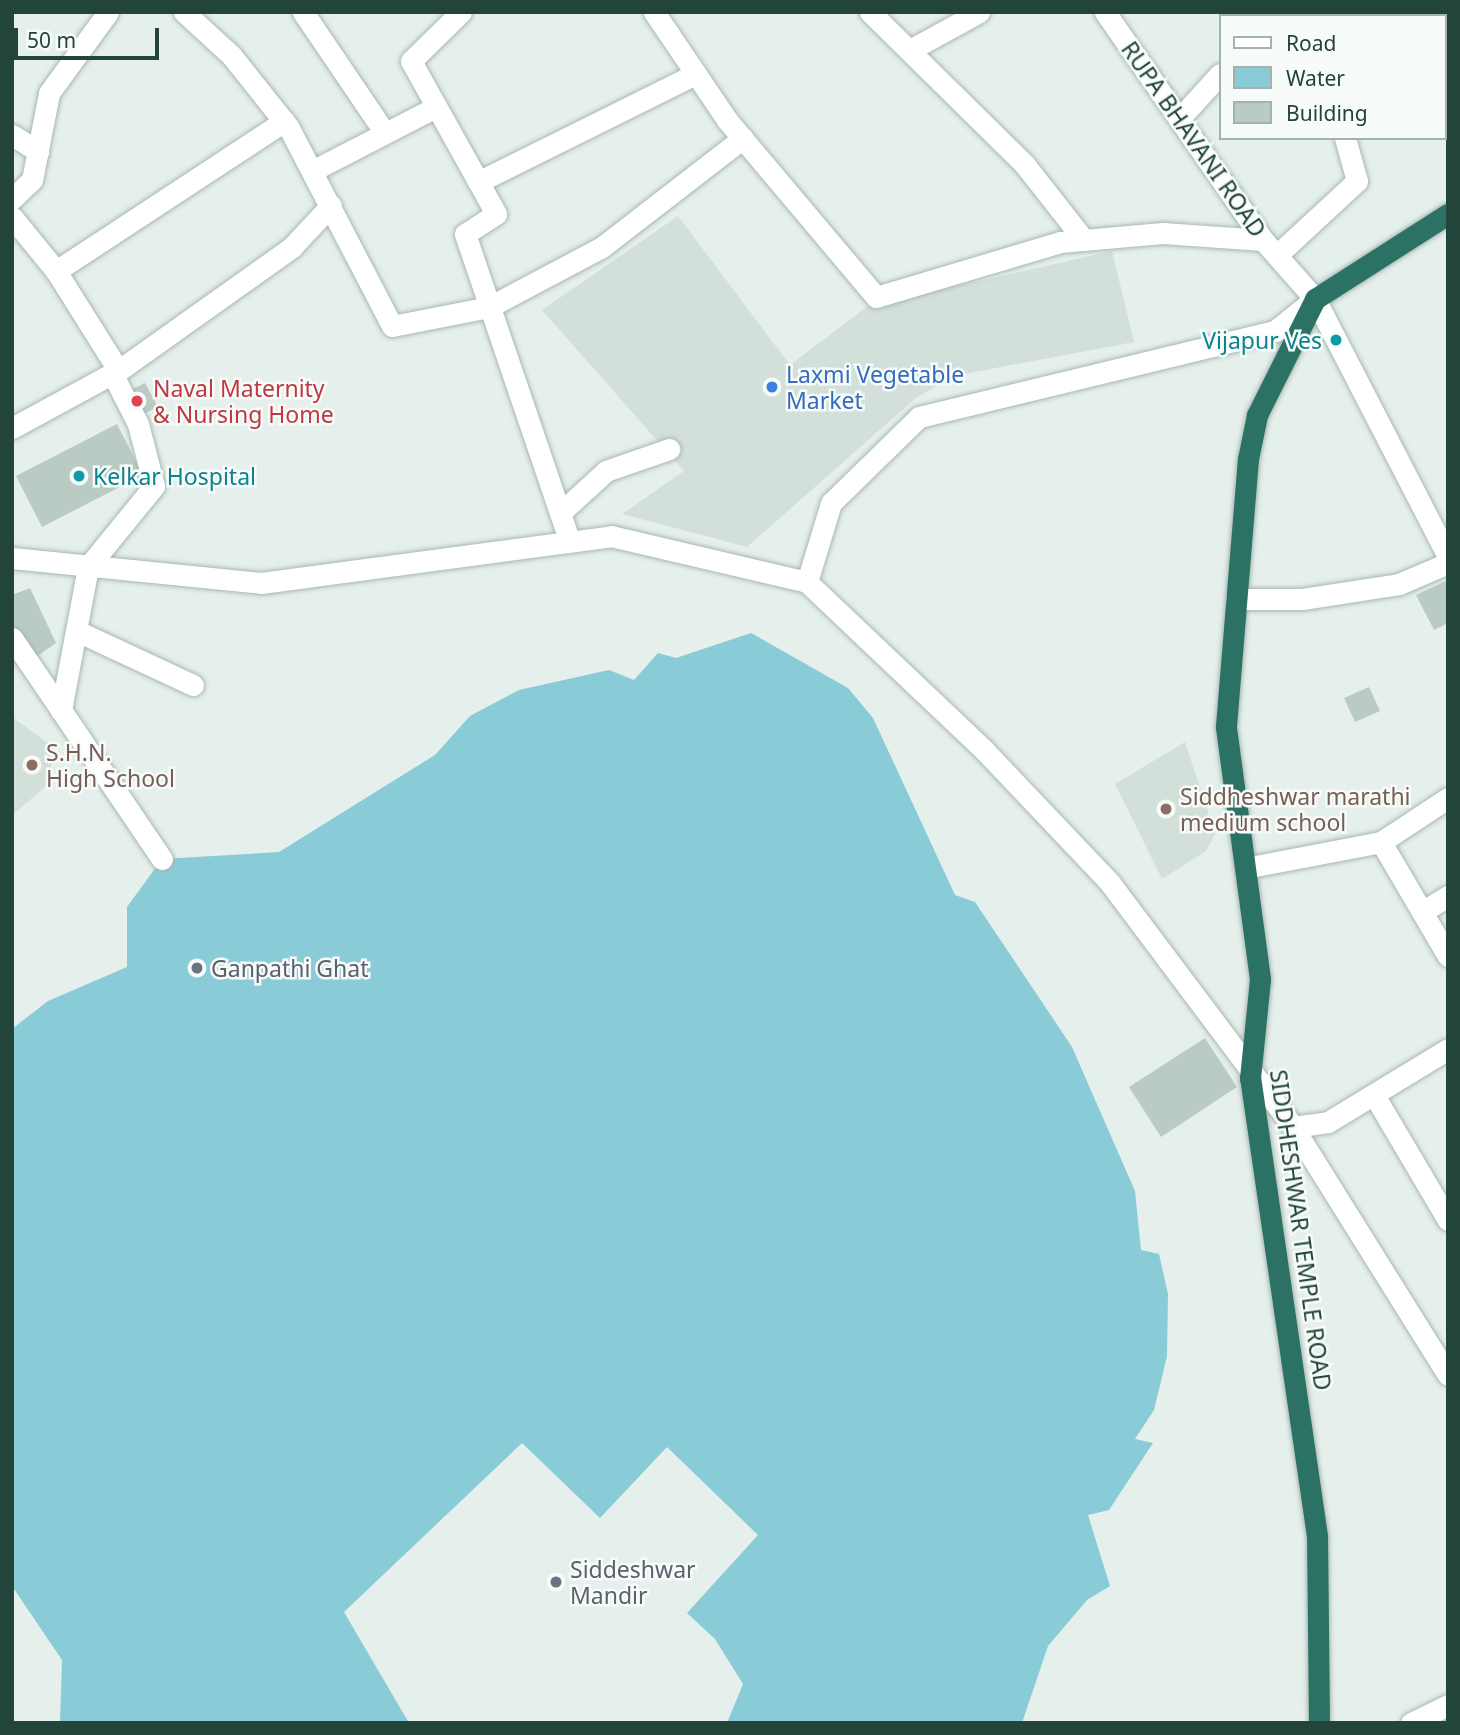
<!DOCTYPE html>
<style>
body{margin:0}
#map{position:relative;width:1460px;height:1735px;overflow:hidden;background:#e5efeb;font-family:"Noto Sans",sans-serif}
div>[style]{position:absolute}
.built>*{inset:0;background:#d3e0da}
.water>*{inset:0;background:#8acbd8}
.building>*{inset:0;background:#bacbc4}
.roads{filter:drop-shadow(0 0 2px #a7b8b3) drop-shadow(0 0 2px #a7b8b3)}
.minor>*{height:21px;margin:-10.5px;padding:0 10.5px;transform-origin:10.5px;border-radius:10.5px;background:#fff}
.highway>*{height:21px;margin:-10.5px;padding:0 10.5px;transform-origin:10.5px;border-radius:10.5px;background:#2b7264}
.dots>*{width:19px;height:19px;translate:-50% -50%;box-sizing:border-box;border:4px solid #f7fbf9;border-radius:50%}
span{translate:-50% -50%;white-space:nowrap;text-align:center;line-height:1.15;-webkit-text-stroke:5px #f7fbf9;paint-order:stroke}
.street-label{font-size:23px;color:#22443b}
.culture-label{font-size:23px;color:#0d838f}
.right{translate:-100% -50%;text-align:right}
.left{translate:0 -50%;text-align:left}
.shop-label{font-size:23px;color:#366cbe}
.health-label{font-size:23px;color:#be3a42}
.education-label{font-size:23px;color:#785e54}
.worship-label{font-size:23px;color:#5b616d}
.frame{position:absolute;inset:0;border:14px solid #22443b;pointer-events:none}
.legend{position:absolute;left:1219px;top:14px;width:228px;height:126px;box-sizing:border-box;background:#f7fbf9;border:2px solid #a2b2ad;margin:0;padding:9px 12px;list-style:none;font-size:21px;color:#22443b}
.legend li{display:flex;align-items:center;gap:14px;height:35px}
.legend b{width:35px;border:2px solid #a2b2ad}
.scale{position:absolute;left:14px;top:28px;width:145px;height:32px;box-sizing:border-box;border:4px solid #22443b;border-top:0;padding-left:9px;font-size:21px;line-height:24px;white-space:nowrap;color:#22443b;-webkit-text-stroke:5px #f7fbf9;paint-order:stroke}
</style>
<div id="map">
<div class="built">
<i style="clip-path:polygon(678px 216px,790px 365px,868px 306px,1112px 251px,1134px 342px,953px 376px,916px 398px,747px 547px,622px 514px,684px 471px,542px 310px)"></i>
<i style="clip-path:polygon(12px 717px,53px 747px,50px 783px,12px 815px)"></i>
<i style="clip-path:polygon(1185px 742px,1215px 834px,1206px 851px,1162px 879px,1115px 784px)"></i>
</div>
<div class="water">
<i style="clip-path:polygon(751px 633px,848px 688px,873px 718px,955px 895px,975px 902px,1072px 1047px,1135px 1191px,1141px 1250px,1159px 1254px,1168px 1294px,1167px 1356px,1154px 1410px,1135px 1439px,1153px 1443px,1109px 1510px,1088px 1515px,1110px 1586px,1087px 1600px,1048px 1646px,1022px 1723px,727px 1723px,743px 1684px,715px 1639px,687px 1613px,758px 1535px,667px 1447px,600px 1518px,522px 1443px,344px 1612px,409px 1723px,60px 1723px,62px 1660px,12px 1586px,12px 1029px,48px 1001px,127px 967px,127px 907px,162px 859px,279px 852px,435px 755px,470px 716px,519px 690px,609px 670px,634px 680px,658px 653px,676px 658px)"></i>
</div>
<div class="building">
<i style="clip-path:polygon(145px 383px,158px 407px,135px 418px,123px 394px)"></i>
<i style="clip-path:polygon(117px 424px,143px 475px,42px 527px,16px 476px)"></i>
<i style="clip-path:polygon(1448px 580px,1448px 623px,1434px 630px,1416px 595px)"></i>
<i style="clip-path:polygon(30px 588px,56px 643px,29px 662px,12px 635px,12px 595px)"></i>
<i style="clip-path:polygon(1369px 687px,1380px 711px,1355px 722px,1344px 698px)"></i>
<i style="clip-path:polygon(1205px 1038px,1237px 1087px,1161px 1137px,1129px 1087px)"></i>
</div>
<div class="roads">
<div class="minor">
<i style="left:184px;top:12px;width:64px;rotate:42.5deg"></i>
<i style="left:231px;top:55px;width:93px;rotate:51.5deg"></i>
<i style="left:289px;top:128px;width:223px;rotate:62.5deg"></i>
<i style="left:392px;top:326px;width:99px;rotate:-11.1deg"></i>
<i style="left:489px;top:307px;width:128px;rotate:-28deg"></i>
<i style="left:602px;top:247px;width:178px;rotate:-37.7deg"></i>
<i style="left:303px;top:12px;width:146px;rotate:55.9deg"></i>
<i style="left:461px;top:12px;width:70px;rotate:135.6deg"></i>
<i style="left:411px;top:61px;width:175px;rotate:60.9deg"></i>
<i style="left:496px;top:214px;width:37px;rotate:147deg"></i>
<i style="left:465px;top:234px;width:325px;rotate:71.2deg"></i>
<i style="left:654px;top:12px;width:130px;rotate:55.9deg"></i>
<i style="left:727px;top:120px;width:231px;rotate:49.9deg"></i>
<i style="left:876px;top:297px;width:192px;rotate:-16.6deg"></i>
<i style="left:1060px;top:242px;width:103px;rotate:-5deg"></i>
<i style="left:1163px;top:233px;width:100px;rotate:4deg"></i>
<i style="left:870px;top:12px;width:218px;rotate:44.6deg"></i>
<i style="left:1025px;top:165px;width:95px;rotate:51.8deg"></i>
<i style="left:1105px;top:12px;width:277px;rotate:55.3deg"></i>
<i style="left:1263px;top:240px;width:79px;rotate:48.6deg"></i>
<i style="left:1315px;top:299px;width:290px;rotate:62.7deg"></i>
<i style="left:1274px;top:16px;width:5px;rotate:-53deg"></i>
<i style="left:1444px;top:30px;width:5px;rotate:-37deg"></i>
<i style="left:910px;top:50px;width:79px;rotate:-28.8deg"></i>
<i style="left:1179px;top:119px;width:61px;rotate:-47.7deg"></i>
<i style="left:12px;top:135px;width:31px;rotate:32deg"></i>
<i style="left:312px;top:171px;width:140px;rotate:-27.3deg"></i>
<i style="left:478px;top:182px;width:243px;rotate:-26.4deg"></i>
<i style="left:12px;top:199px;width:28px;rotate:-44deg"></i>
<i style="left:32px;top:180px;width:89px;rotate:-78.9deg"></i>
<i style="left:49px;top:93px;width:100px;rotate:-53.9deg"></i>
<i style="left:12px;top:217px;width:70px;rotate:50.8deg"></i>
<i style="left:56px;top:271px;width:117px;rotate:57.9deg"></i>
<i style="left:1277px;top:255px;width:109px;rotate:-42.8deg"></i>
<i style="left:1357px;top:181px;width:45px;rotate:-105.6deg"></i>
<i style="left:56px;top:271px;width:273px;rotate:-33.3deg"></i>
<i style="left:112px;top:373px;width:57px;rotate:63deg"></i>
<i style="left:138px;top:424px;width:64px;rotate:75.5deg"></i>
<i style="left:154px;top:486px;width:104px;rotate:129.2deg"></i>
<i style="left:88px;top:567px;width:146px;rotate:100.7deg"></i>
<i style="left:61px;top:710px;width:180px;rotate:55.9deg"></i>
<i style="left:12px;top:428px;width:125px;rotate:-28.6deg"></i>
<i style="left:122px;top:368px;width:209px;rotate:-35.4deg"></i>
<i style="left:292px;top:247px;width:57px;rotate:-47.1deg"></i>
<i style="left:560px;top:513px;width:62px;rotate:-42.4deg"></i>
<i style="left:606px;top:471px;width:67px;rotate:-19.2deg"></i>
<i style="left:12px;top:558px;width:250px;rotate:5.7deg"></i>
<i style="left:261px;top:583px;width:353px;rotate:-7.6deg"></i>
<i style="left:611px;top:536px;width:201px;rotate:13.2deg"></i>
<i style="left:807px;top:582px;width:244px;rotate:43.5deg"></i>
<i style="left:984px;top:750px;width:183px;rotate:46.5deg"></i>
<i style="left:1110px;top:883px;width:305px;rotate:53.1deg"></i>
<i style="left:1293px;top:1127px;width:35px;rotate:-8deg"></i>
<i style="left:1328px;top:1122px;width:140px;rotate:-31.3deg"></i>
<i style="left:807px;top:582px;width:83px;rotate:-73.1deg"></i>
<i style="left:831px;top:503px;width:123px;rotate:-44.3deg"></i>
<i style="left:919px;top:417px;width:366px;rotate:-13.6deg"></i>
<i style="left:1275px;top:331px;width:51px;rotate:-38.7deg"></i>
<i style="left:1236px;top:599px;width:66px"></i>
<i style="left:1302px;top:599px;width:98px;rotate:-8.8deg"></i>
<i style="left:1399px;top:584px;width:53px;rotate:-23.2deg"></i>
<i style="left:77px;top:631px;width:128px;rotate:25deg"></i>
<i style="left:12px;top:638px;width:87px;rotate:55.8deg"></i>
<i style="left:1381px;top:842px;width:132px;rotate:59.6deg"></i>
<i style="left:1245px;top:868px;width:138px;rotate:-10.8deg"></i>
<i style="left:1381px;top:842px;width:80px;rotate:-33.3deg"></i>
<i style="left:1422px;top:912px;width:31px;rotate:-32deg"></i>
<i style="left:1374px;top:1095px;width:145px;rotate:59.4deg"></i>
<i style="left:1293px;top:1127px;width:292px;rotate:58deg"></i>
<i style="left:1411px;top:1723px;width:41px;rotate:-25.9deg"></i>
</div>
<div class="highway">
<i style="left:1319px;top:1723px;width:187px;rotate:-90.6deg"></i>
<i style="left:1317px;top:1536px;width:463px;rotate:-98.3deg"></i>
<i style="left:1250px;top:1078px;width:100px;rotate:-84.2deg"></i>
<i style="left:1260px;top:979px;width:255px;rotate:-97.7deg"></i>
<i style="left:1226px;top:726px;width:268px;rotate:-85.3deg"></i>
<i style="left:1248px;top:459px;width:45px;rotate:-78.4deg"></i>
<i style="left:1257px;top:415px;width:130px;rotate:-63.4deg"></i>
<i style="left:1315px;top:299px;width:158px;rotate:-32.6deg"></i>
</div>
</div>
<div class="dots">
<i style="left:1336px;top:340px;background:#0f9aa8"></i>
<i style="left:772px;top:387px;background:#3f7fe0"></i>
<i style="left:137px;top:401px;background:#e0444e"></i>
<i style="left:79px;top:476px;background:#0f9aa8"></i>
<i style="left:32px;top:765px;background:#8d6e63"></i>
<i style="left:1166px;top:809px;background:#8d6e63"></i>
<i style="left:197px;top:968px;background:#6b7280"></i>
<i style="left:556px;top:1582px;background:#6b7280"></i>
</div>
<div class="street-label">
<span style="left:1194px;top:139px;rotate:55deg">RUPA BHAVANI ROAD</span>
<span style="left:1301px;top:1230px;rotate:82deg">SIDDHESHWAR TEMPLE ROAD</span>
</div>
<div class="culture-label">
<span class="right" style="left:1322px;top:340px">Vijapur Ves</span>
<span class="left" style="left:93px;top:476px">Kelkar Hospital</span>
</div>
<div class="shop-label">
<span class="left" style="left:786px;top:387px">Laxmi Vegetable<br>Market</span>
</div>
<div class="health-label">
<span class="left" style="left:153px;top:401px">Naval Maternity<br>&amp; Nursing Home</span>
</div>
<div class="education-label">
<span class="left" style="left:46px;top:765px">S.H.N.<br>High School</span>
<span class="left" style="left:1180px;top:809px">Siddheshwar marathi<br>medium school</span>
</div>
<div class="worship-label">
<span class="left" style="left:211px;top:968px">Ganpathi Ghat</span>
<span class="left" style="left:570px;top:1582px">Siddeshwar<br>Mandir</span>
</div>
<div class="frame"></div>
<ul class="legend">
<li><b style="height:9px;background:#fff"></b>Road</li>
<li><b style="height:19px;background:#8acbd8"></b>Water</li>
<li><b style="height:19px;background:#bacbc4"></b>Building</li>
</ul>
<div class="scale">50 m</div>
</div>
